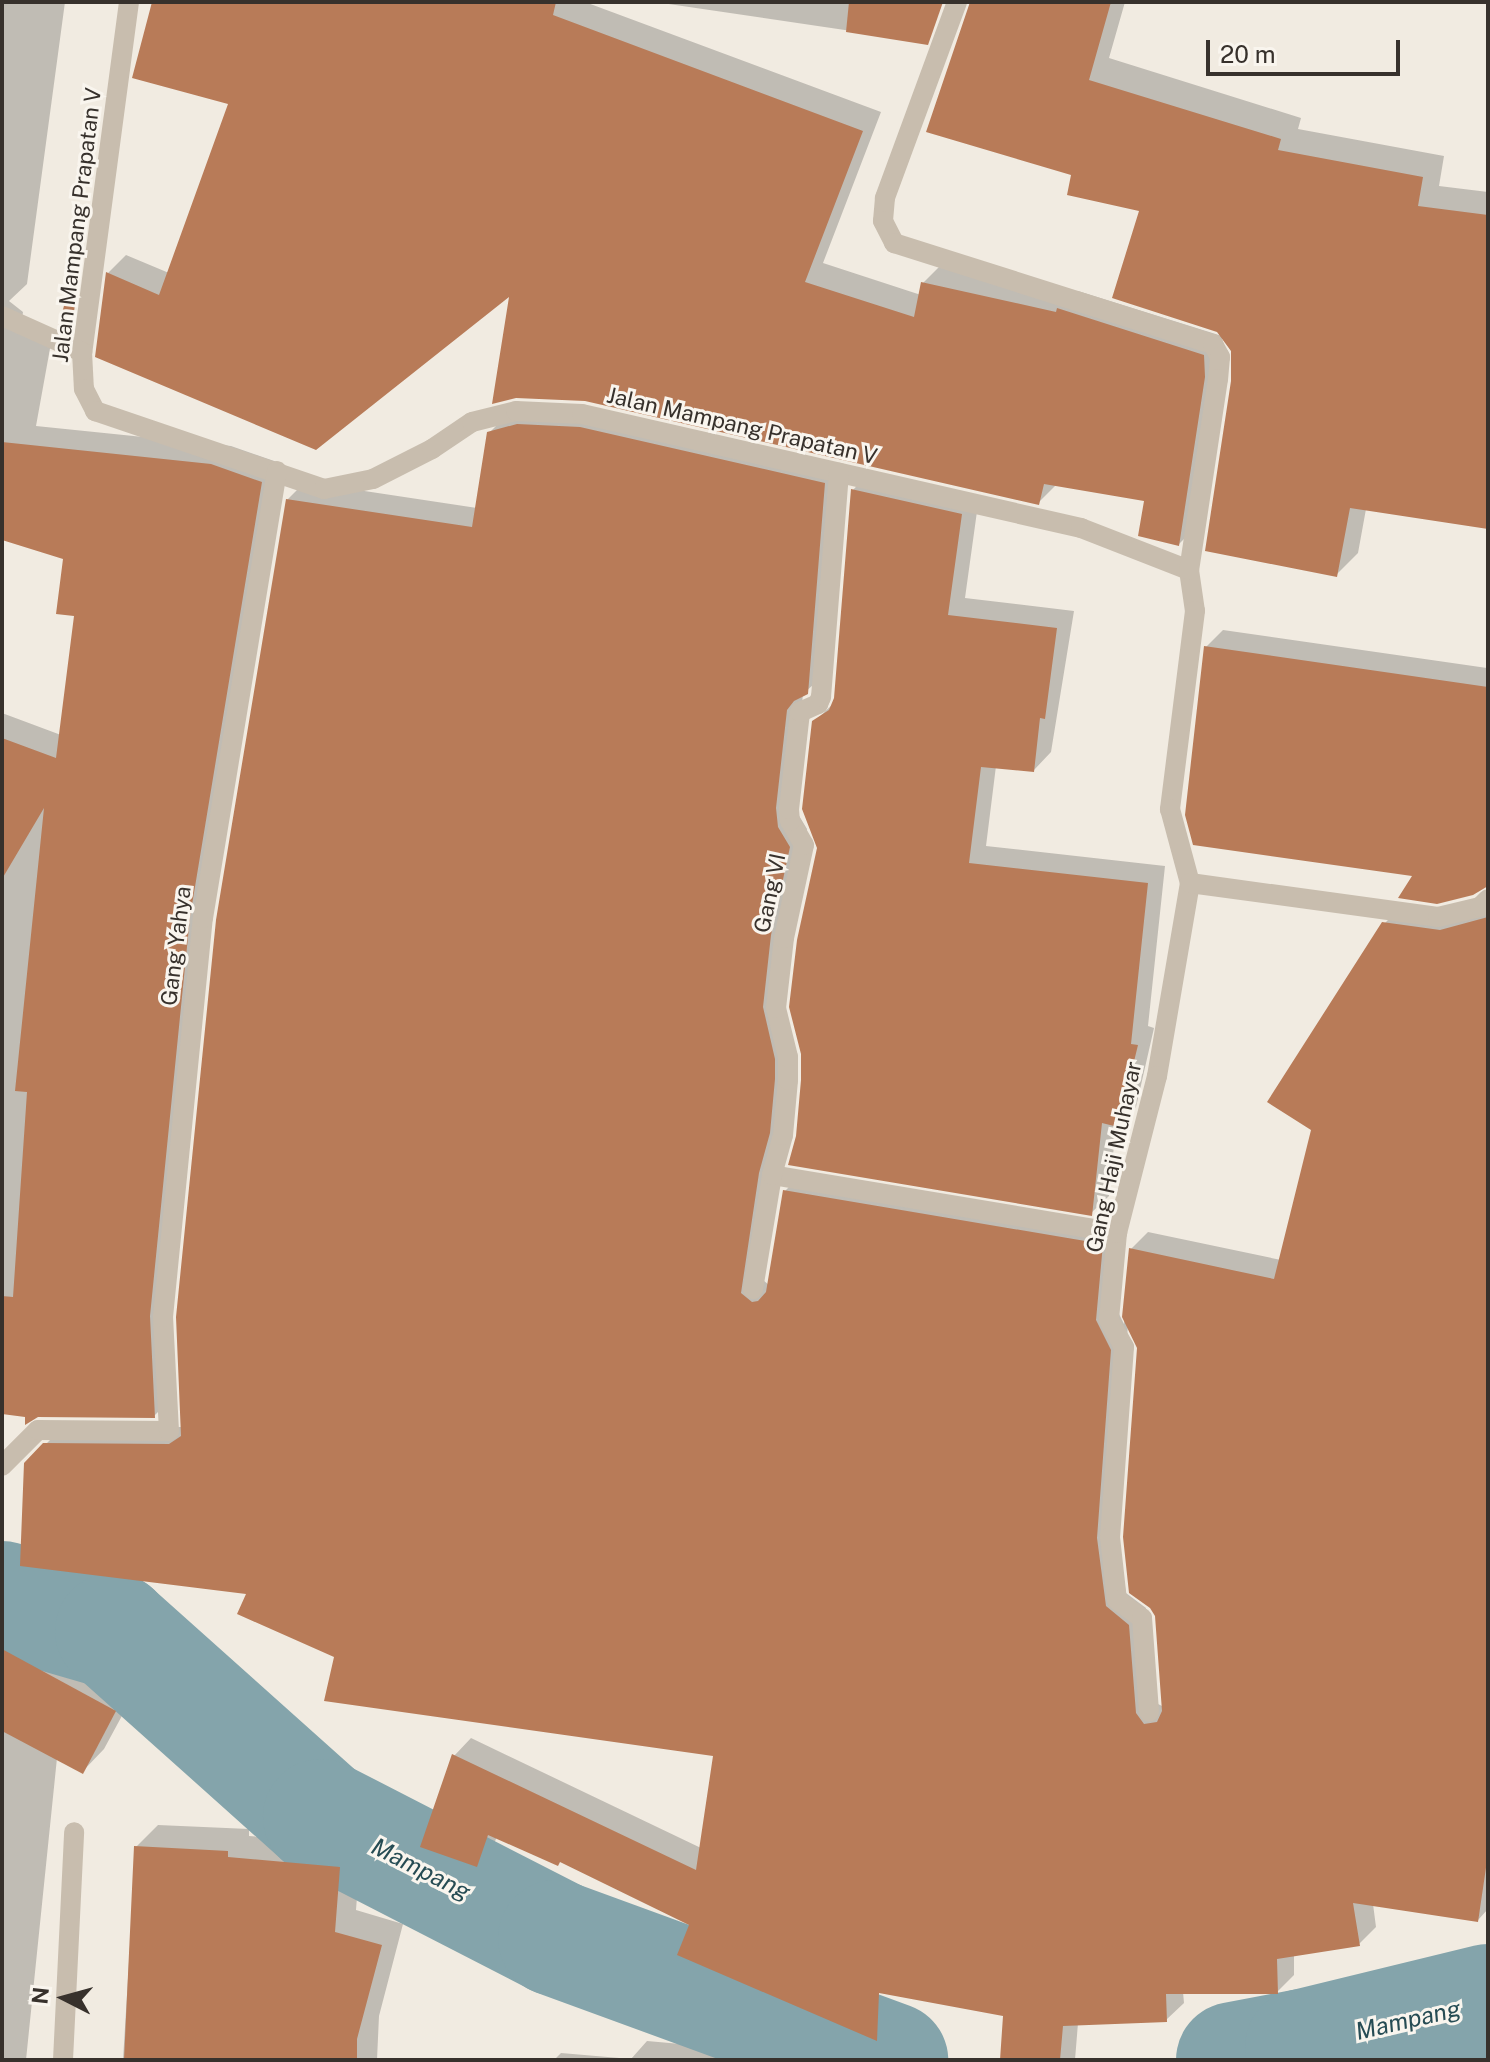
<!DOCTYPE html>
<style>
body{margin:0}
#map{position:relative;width:1490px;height:2062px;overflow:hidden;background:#f1ebe1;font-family:"Public Sans",sans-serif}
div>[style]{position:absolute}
.shadow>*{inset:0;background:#0003}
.river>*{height:116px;margin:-58px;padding:0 58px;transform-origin:58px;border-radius:58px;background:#84a4ab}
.building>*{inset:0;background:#b87b58}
.minor>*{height:20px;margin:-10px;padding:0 10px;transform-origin:10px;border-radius:10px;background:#c8bdae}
span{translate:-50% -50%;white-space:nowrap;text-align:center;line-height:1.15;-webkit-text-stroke:6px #f9f5ee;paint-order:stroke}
.street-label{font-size:22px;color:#37312c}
.water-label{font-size:24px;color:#264c54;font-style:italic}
.frame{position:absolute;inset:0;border:4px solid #37312c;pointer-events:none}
.north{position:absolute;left:24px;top:1958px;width:80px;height:80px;-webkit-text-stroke:6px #f9f5ee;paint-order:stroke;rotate:276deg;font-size:22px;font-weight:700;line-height:32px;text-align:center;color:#37312c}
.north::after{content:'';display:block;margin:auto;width:28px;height:36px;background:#37312c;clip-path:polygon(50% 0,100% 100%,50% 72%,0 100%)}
.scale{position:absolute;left:1206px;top:40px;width:194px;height:36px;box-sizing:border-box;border:4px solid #37312c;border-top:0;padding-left:10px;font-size:24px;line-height:28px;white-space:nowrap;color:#37312c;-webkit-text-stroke:6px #f9f5ee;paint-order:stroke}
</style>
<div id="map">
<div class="shadow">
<i style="clip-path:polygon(2px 2px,65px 2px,27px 284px,9px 301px,23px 312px,21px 326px,53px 332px,36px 426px,231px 446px,280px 463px,208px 896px,168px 1296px,173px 1397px,154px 1416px,2px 1412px,2px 713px,61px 735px,76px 614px,65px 558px,2px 538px)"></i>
<i style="clip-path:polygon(154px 2px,585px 2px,881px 112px,823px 263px,921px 295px,923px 283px,942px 264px,1075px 294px,1078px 291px,1222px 336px,1223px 357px,1198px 525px,1179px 544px,1147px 500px,1057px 484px,1038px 503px,512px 292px,315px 448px,108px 273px,126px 255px,169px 273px,230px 103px)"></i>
<i style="clip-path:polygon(655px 2px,914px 2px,892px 37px)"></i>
<i style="clip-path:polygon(971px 2px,1125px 2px,1109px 58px,1301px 118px,1298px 129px,1444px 156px,1439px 186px,1488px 192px,1488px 527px,1366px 509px,1358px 553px,1337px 574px,1235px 357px,1141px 209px,1074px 173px)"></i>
<i style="clip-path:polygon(evenodd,536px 408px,842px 466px,825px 674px,803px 694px,793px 789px,795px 809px,807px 829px,788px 917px,780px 988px,792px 1040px,757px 1275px,769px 1285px,785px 1191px,802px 1174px,1119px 1227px,1113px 1302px,1124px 1324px,1131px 1249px,1148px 1232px,1281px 1260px,1384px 924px,1402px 906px,1460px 913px,1488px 906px,1488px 1909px,1478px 1920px,1373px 1904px,1376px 1927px,1359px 1944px,1294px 1955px,1294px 1975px,1277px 1992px,1183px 1992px,1184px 2003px,1166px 2020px,1078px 2023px,1075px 2060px,1002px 2060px,1005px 2015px,692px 1924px,561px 1861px,497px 1836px,493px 1847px,476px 1865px,454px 1756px,471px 1738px,701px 1848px,715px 1755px,336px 1656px,249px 1592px,26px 1464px,63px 1427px,182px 1427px,287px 500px,305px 482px,477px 508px,489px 433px,507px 415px,536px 408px,1128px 1324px,1139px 1348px,1164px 1707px,1156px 1703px,1153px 1695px,1146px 1608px,1126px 1593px,1114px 1520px,1128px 1324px)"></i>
<i style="clip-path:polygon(870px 472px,979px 497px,965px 598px,1074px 611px,1051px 752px,1034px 770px,996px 766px,986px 846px,1165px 866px,1148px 1026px,1154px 1028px,1136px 1107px,1116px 1125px,1109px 1196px,1091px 1213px,798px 1137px,819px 848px,814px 722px,835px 702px,853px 490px)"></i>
<i style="clip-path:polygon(1223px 630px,1487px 668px,1488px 663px,1488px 885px,1416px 874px,1206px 647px)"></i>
<i style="clip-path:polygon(21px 1626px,137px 1688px,104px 1749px,82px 1772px,57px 1758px,26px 2060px,2px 2060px,2px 1645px)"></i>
<i style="clip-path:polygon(158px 1825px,249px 1829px,249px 1836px,361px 1845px,356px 1910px,403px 1924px,379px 2016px,377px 2060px,123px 2060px,136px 1847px)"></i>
<i style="clip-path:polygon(647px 2041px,726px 2048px,725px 2060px,554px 2060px,561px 2053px,631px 2059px)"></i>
</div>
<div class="river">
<i style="left:2px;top:1599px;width:116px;rotate:16.1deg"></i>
<i style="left:113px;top:1631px;width:279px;rotate:41.8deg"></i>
<i style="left:321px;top:1817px;width:264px;rotate:27.2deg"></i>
<i style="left:556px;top:1938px;width:356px;rotate:20.1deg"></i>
<i style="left:1234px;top:2060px;width:70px;rotate:-10.7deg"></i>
<i style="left:1303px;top:2047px;width:190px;rotate:-13.7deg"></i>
</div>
<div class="building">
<i style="clip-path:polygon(152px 2px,556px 2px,553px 15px,863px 131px,805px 282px,914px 317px,921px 282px,1056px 312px,1057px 308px,1204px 355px,1205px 377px,1179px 546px,1138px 536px,1144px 501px,1044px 484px,1039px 505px,585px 401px,516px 398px,492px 404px,509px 297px,316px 450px,95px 357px,106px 272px,159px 295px,228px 104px,132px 78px)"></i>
<i style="clip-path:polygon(849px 2px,943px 2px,928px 45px,846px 32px)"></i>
<i style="clip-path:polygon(970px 2px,1111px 2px,1089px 80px,1281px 139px,1278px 150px,1423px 177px,1418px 206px,1488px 215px,1488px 529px,1350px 508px,1337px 577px,1205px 551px,1231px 381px,1231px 351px,1217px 332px,1112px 298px,1139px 211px,1067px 195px,1071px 175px,926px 132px)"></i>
<i style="clip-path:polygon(77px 260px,81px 262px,71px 333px,58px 327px)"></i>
<i style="clip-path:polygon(517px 424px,580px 427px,825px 483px,808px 694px,794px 701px,787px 710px,776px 808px,778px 827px,790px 847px,771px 935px,763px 1007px,775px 1059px,775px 1079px,770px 1133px,759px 1173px,741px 1293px,752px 1302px,758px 1301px,766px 1292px,783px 1190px,1103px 1244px,1096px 1320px,1111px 1350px,1097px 1538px,1106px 1606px,1129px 1625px,1136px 1713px,1144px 1724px,1157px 1722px,1162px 1711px,1155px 1616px,1150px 1608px,1129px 1593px,1123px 1537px,1137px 1348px,1122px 1317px,1129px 1248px,1274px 1279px,1311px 1130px,1267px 1102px,1382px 922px,1440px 930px,1488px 917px,1488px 1854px,1478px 1922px,1353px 1903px,1360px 1946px,1277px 1959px,1278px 1994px,1166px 1994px,1167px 2022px,1063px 2026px,1060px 2060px,1000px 2060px,1003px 2016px,879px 1993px,877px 2041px,677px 1955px,689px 1925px,560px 1862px,558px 1866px,488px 1835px,477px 1867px,420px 1847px,452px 1754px,696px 1870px,713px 1756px,324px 1701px,334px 1657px,237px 1614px,246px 1594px,20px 1566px,24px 1463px,43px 1443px,169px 1444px,181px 1436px,176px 1317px,216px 920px,286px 499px,472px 527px,487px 432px)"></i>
<i style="clip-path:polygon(2px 442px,211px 464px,262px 482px,190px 917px,150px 1316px,155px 1418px,38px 1417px,25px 1425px,25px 1417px,2px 1414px,2px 1296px,13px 1297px,27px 1092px,15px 1091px,44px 808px,2px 879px,2px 738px,56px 758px,74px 616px,56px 614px,63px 559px,2px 540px)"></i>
<i style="clip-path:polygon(851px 489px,962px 514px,948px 615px,1057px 628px,1045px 719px,1040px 718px,1034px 772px,981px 767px,969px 863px,1148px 883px,1131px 1044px,1138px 1045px,1118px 1127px,1102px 1123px,1092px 1216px,788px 1165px,796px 1136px,801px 1080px,801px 1054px,789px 1007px,797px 940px,817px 848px,802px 809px,812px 721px,829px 710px,834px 698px)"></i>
<i style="clip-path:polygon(1204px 646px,1488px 687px,1488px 886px,1473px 895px,1437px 904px,1398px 898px,1412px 876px,1193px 845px,1185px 815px)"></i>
<i style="clip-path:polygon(2px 1649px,116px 1711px,83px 1774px,2px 1731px)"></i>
<i style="clip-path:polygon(134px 1846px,228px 1851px,228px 1857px,340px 1867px,335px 1932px,382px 1945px,357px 2039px,357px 2060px,124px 2060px)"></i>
</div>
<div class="minor">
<i style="left:129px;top:2px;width:353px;rotate:97.6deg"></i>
<i style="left:82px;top:352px;width:37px;rotate:87deg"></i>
<i style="left:84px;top:389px;width:25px;rotate:63deg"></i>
<i style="left:95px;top:411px;width:242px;rotate:18.8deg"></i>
<i style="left:324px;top:489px;width:50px;rotate:-11.5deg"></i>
<i style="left:373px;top:479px;width:66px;rotate:-27deg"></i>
<i style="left:432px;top:449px;width:48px;rotate:-34deg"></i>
<i style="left:472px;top:422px;width:45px;rotate:-14deg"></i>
<i style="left:516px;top:411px;width:66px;rotate:2.6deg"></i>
<i style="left:582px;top:414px;width:512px;rotate:12.87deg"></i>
<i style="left:1081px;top:528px;width:116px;rotate:21.3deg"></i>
<i style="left:1189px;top:570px;width:41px;rotate:81.7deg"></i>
<i style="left:1195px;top:611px;width:200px;rotate:97.2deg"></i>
<i style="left:1170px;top:809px;width:77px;rotate:74.9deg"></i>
<i style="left:1190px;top:883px;width:196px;rotate:99.7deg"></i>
<i style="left:1157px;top:1076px;width:162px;rotate:104.3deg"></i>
<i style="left:1117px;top:1233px;width:87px;rotate:95.3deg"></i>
<i style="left:1109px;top:1320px;width:31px;rotate:61deg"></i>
<i style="left:1124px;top:1347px;width:191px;rotate:94.2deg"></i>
<i style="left:1110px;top:1537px;width:63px;rotate:83.7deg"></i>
<i style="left:1117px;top:1600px;width:31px;rotate:36deg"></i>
<i style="left:1142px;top:1618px;width:94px;rotate:85.7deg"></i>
<i style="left:957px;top:2px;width:209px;rotate:110.2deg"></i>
<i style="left:885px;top:198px;width:23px;rotate:95deg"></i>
<i style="left:883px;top:221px;width:25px;rotate:63deg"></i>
<i style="left:894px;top:243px;width:335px;rotate:17.6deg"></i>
<i style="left:1213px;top:344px;width:15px;rotate:62deg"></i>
<i style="left:1220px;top:357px;width:22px;rotate:95deg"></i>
<i style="left:1218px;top:379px;width:193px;rotate:98.6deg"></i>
<i style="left:2px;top:316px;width:88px;rotate:24.2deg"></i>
<i style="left:1190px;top:883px;width:250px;rotate:7.8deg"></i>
<i style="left:1438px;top:917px;width:43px;rotate:-13.4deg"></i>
<i style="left:1480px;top:907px;width:11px;rotate:-45deg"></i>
<i style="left:772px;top:1175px;width:350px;rotate:9.5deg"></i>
<i style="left:753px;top:1289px;width:116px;rotate:-80.5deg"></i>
<i style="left:772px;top:1175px;width:41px;rotate:-74.6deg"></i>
<i style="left:783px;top:1135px;width:55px;rotate:-84.8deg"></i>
<i style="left:788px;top:1080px;width:23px;rotate:-90deg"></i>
<i style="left:788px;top:1057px;width:50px;rotate:-103.8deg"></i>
<i style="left:776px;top:1008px;width:70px;rotate:-83.5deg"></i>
<i style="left:784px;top:938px;width:95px;rotate:-77.9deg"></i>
<i style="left:804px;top:845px;width:28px;rotate:-120deg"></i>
<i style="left:790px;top:821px;width:12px;rotate:-95deg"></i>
<i style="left:789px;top:809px;width:98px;rotate:-83.5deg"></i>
<i style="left:800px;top:712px;width:20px;rotate:-24deg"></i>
<i style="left:818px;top:704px;width:8px;rotate:-67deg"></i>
<i style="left:821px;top:697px;width:225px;rotate:-85.4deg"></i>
<i style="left:2px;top:1466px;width:51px;rotate:-45deg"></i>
<i style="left:38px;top:1430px;width:131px;rotate:0.4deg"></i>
<i style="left:169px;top:1431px;width:114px;rotate:-93deg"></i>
<i style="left:163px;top:1317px;width:401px;rotate:-84.3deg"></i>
<i style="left:203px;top:918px;width:453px;rotate:-80.6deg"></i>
<i style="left:63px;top:2060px;width:228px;rotate:-87.2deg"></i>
</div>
<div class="street-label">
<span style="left:77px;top:225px;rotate:-83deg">Jalan Mampang Prapatan V</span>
<span style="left:742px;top:426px;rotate:13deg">Jalan Mampang Prapatan V</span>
<span style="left:770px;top:893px;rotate:-78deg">Gang VI</span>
<span style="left:176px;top:946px;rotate:-83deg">Gang Yahya</span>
<span style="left:1114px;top:1157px;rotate:-78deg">Gang Haji Muhayar</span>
</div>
<div class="water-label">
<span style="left:421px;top:1869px;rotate:27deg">Mampang</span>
<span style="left:1408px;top:2020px;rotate:-13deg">Mampang</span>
</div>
<div class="frame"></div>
<div class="north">N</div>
<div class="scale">20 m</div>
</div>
